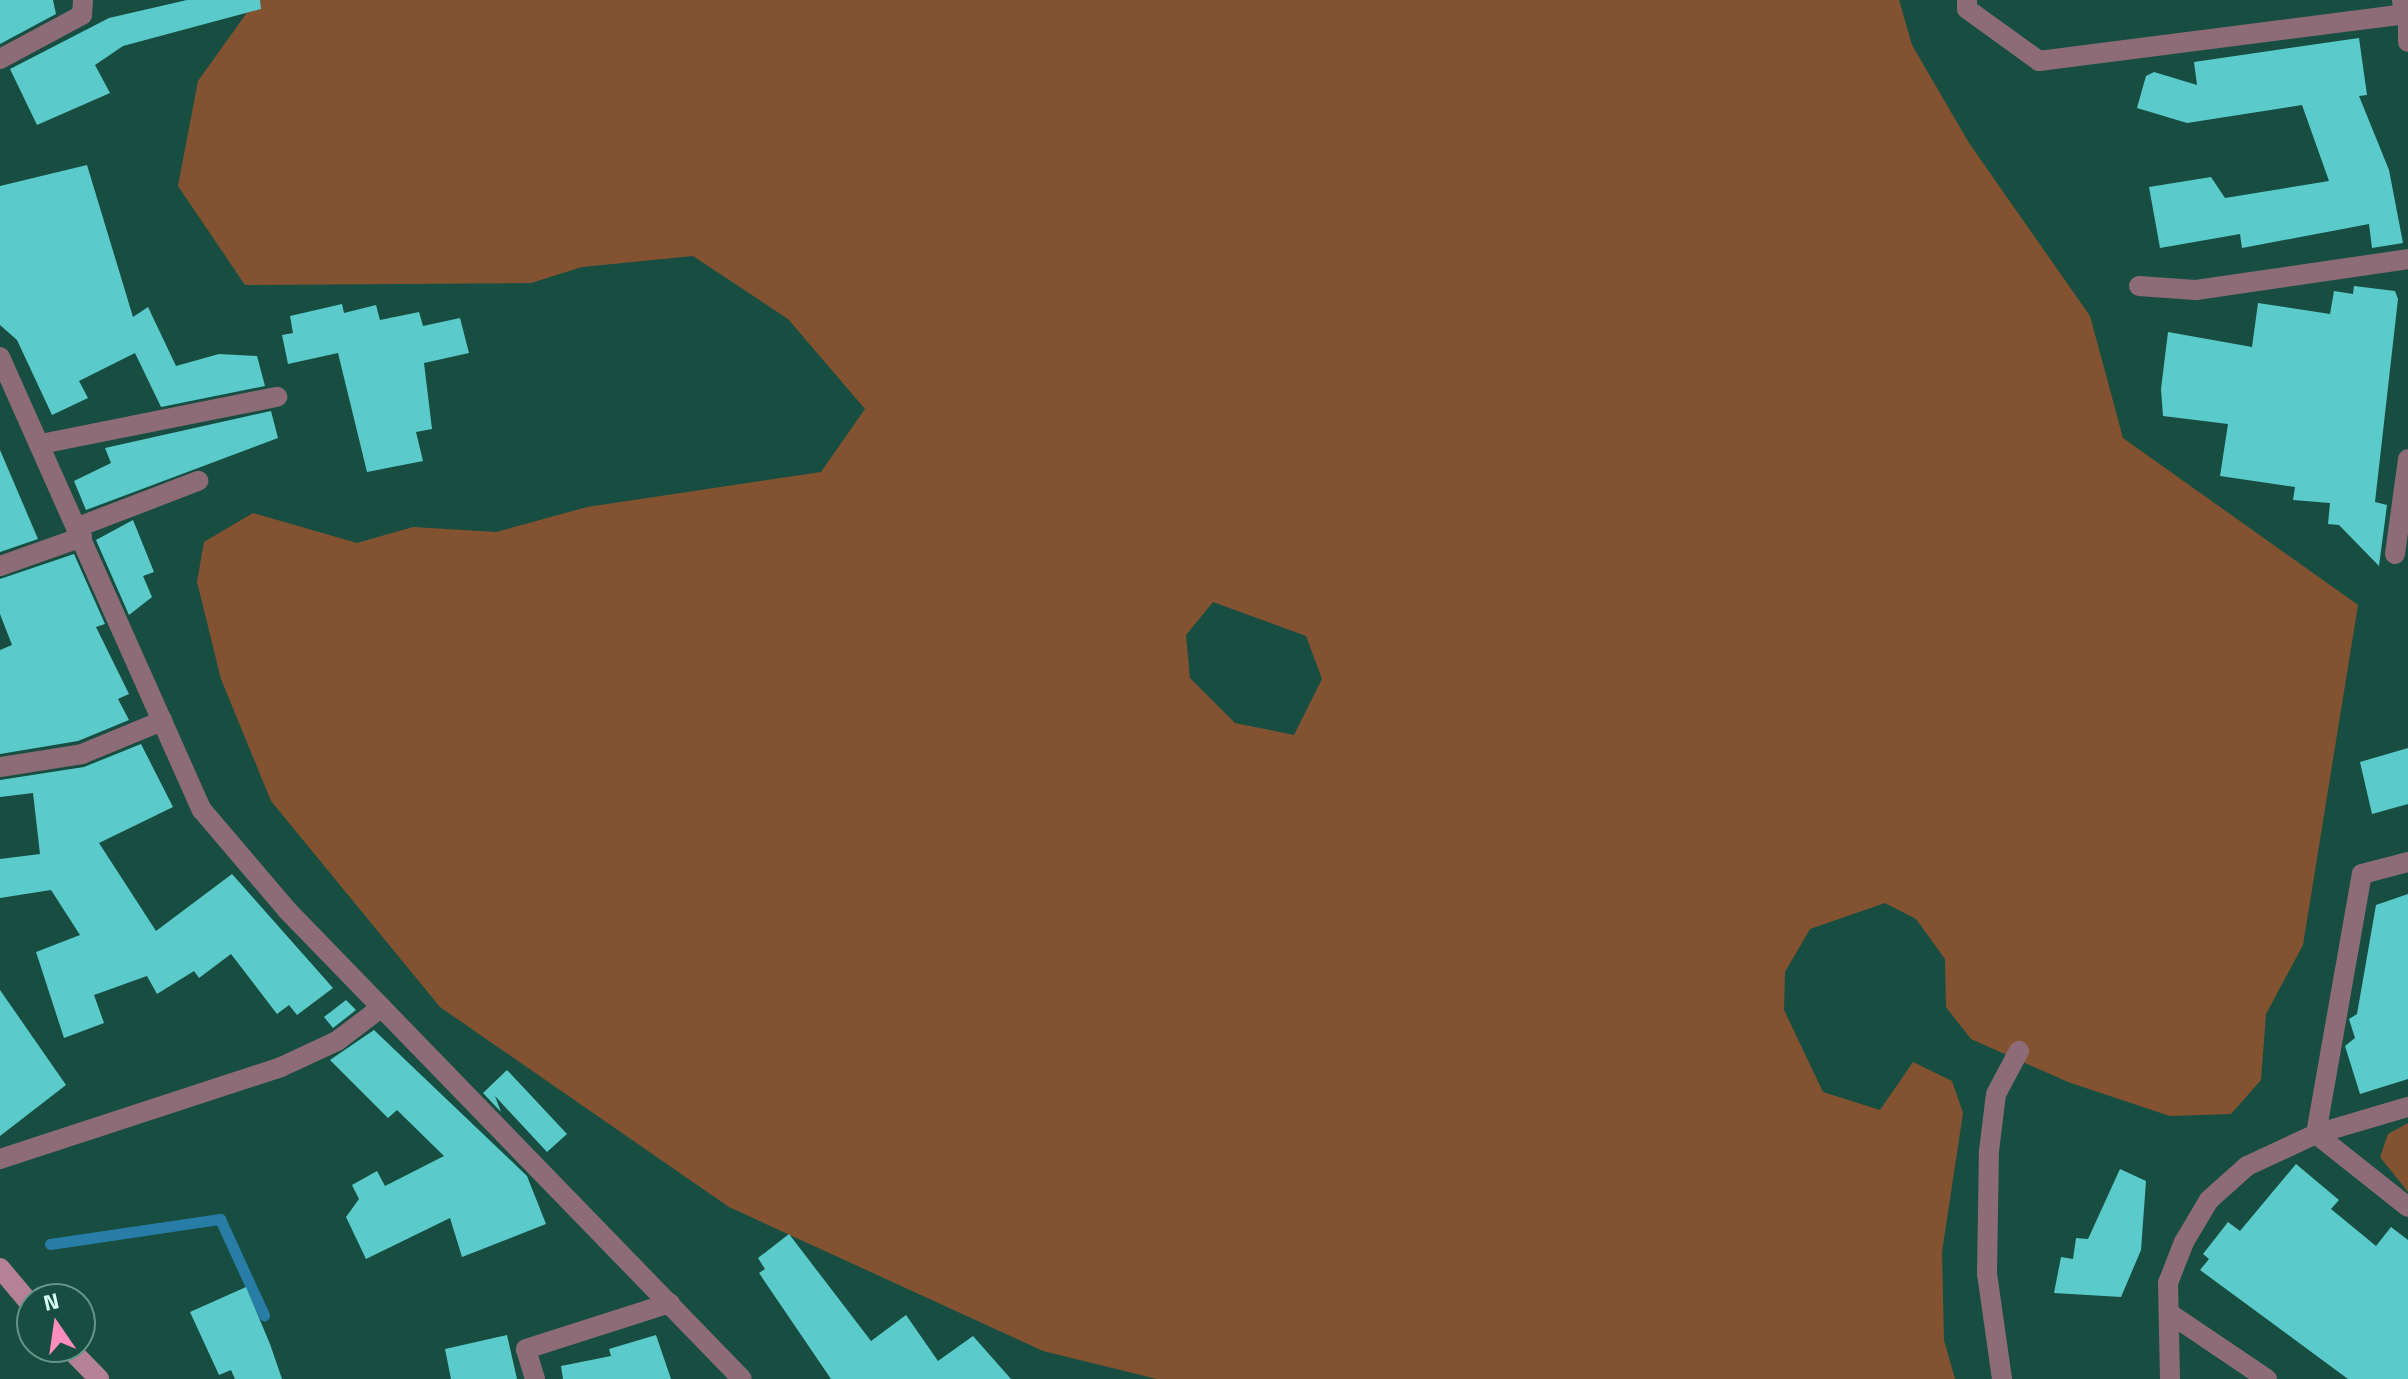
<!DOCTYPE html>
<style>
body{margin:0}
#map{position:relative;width:2408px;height:1379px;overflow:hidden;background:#184e41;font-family:"Titillium Web",sans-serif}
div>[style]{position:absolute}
.green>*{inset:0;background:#835331}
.stream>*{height:11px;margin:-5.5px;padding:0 5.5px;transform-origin:5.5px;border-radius:5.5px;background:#287da7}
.building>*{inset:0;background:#5acbca}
.minor>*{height:20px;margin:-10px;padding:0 10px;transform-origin:10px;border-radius:10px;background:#8d6c78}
.secondary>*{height:20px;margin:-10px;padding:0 10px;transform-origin:10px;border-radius:10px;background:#b58295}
span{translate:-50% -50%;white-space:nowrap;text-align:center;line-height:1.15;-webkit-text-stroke:8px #184e41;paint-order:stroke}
.north{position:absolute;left:16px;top:1283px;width:80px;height:80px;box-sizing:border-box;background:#184e41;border:2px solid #659488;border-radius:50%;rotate:347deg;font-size:22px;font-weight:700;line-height:32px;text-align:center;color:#d9fdf2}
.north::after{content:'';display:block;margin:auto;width:28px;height:36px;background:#fe8ebd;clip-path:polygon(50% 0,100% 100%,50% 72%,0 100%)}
</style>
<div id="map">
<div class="green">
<i style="clip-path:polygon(evenodd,256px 0,1899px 0,1912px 45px,1969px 143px,2090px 316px,2123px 438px,2358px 605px,2303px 945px,2266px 1014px,2261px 1080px,2231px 1114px,2170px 1116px,2068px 1082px,1971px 1039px,1946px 1007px,1945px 959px,1916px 919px,1885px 903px,1810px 929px,1785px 972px,1784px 1010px,1823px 1092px,1880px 1110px,1913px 1062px,1952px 1081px,1963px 1113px,1942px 1252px,1944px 1340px,1955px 1379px,1157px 1379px,1043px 1351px,729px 1207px,440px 1007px,271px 801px,221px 679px,197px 582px,204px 542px,253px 513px,357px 543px,413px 527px,496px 532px,587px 507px,821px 472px,865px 409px,788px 319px,693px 256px,582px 267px,531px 283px,245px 285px,178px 186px,198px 81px,256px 0,1213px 602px,1306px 636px,1322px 679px,1294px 735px,1235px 723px,1190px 678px,1186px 635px,1213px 602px)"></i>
<i style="clip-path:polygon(2408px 1123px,2408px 1192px,2380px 1157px,2388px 1134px)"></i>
</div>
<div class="stream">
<i style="left:50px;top:1244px;width:172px;rotate:-8.4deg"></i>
<i style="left:220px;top:1219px;width:106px;rotate:65.4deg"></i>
</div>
<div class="building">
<i style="clip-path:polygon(0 0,53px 0,56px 14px,0 44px)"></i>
<i style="clip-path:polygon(187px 0,260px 0,261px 9px,123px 46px,95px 65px,110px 93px,37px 125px,10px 69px,109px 18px)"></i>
<i style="clip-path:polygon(2359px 38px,2367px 95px,2359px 96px,2389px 170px,2403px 243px,2372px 248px,2369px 224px,2242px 248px,2240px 234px,2160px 248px,2149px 187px,2211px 177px,2225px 198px,2329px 181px,2302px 105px,2187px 123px,2137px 108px,2146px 76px,2154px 72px,2197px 85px,2194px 62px)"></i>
<i style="clip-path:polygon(87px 165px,133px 317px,148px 307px,176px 366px,219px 354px,257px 356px,265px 386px,161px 407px,135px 353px,79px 381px,88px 398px,52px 415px,17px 340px,0 325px,0 186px)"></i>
<i style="clip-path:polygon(2354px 286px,2395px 291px,2398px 299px,2375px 502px,2387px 505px,2379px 566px,2339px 525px,2328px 524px,2330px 503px,2293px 500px,2295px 487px,2220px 476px,2228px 424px,2163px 416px,2161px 389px,2168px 332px,2252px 347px,2258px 303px,2330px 314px,2334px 291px,2353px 294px)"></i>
<i style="clip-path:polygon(342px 304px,344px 313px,376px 305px,380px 320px,419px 312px,423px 326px,460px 318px,469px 353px,424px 363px,432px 429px,416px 432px,423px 461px,367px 472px,338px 353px,288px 364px,282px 335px,293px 333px,290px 316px)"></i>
<i style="clip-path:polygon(271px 411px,278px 438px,86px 510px,74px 481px,111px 463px,105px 448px)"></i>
<i style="clip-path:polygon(0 450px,38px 539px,0 552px)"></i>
<i style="clip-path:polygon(133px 520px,154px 572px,143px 576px,152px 597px,129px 615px,96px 540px)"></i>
<i style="clip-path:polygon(74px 554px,105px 624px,96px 627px,129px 694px,118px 699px,129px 720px,78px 741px,0 754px,0 650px,12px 645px,0 614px,0 579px)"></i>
<i style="clip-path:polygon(141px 744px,173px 807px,99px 843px,156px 931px,232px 874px,333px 988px,297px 1015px,289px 1005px,277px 1014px,231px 954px,199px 978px,194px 971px,157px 994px,147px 976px,94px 995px,104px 1023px,64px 1038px,36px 952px,80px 935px,51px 890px,0 898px,0 859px,40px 854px,33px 793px,0 797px,0 780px,84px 767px)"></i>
<i style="clip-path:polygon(2408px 748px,2408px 804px,2372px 814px,2360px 762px)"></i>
<i style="clip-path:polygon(2408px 894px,2408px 1079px,2360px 1094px,2345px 1046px,2355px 1038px,2349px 1019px,2357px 1014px,2376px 905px)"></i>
<i style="clip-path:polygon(0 990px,66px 1085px,0 1136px)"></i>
<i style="clip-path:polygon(346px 1000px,356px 1010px,333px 1028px,324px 1017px)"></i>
<i style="clip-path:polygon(374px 1030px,527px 1176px,546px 1224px,462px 1257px,450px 1218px,366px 1259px,346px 1217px,359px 1199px,352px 1185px,377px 1171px,385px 1186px,444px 1156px,397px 1110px,388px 1118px,330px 1060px)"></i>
<i style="clip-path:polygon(507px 1070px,567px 1134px,547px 1152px,495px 1096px,501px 1112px,483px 1093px)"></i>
<i style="clip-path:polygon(2296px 1164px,2339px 1200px,2331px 1209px,2376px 1246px,2391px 1227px,2408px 1240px,2408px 1379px,2348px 1379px,2200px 1270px,2209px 1259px,2203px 1254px,2228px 1222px,2240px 1231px)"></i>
<i style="clip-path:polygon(2120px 1169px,2146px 1181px,2141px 1250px,2121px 1297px,2054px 1293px,2061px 1257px,2073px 1259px,2076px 1238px,2088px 1239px)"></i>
<i style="clip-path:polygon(789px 1234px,871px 1341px,906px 1315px,938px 1361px,973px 1336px,1011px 1379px,831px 1379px,759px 1273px,765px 1269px,758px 1258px)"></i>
<i style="clip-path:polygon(246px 1287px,270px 1344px,282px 1379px,235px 1379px,231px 1370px,219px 1375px,190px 1312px)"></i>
<i style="clip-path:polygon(507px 1335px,517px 1379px,451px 1379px,445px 1349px)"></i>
<i style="clip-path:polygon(656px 1335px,671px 1379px,563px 1379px,561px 1366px,611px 1356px,609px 1349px)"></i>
</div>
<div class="minor">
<i style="left:1967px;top:0;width:9px;rotate:90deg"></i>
<i style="left:1967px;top:9px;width:89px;rotate:35.8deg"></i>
<i style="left:2039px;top:61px;width:368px;rotate:-7.3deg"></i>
<i style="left:2404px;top:14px;width:14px;rotate:-98deg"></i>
<i style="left:2408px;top:13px;width:29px;rotate:90deg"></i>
<i style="left:0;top:59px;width:93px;rotate:-28.2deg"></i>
<i style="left:82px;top:15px;width:15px;rotate:-86deg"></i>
<i style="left:2139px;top:286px;width:57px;rotate:4deg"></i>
<i style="left:2196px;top:290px;width:214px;rotate:-8.3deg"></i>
<i style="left:0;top:357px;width:496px;rotate:66deg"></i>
<i style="left:202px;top:810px;width:131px;rotate:49.6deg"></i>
<i style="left:287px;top:910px;width:653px;rotate:45.87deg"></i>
<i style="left:41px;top:444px;width:241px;rotate:-11.3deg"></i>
<i style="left:78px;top:527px;width:129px;rotate:-21deg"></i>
<i style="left:2395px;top:554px;width:96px;rotate:-82.2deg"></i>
<i style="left:0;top:566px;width:87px;rotate:-19.5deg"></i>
<i style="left:0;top:767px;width:83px;rotate:-9deg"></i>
<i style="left:82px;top:754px;width:87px;rotate:-22.4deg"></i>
<i style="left:2316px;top:1134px;width:117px;rotate:38.4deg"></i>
<i style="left:2316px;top:1134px;width:96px;rotate:-16.4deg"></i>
<i style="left:0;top:1159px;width:296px;rotate:-18.1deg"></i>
<i style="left:281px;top:1067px;width:62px;rotate:-24.9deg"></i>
<i style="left:337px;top:1041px;width:56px;rotate:-37.1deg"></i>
<i style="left:2169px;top:1313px;width:118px;rotate:34deg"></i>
<i style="left:535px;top:1379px;width:31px;rotate:-107deg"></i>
<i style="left:526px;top:1349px;width:151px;rotate:-17.7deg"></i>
<i style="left:2002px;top:1379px;width:106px;rotate:-98.1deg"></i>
<i style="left:1987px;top:1274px;width:123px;rotate:-89.1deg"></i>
<i style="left:1989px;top:1151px;width:57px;rotate:-83deg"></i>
<i style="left:1996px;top:1094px;width:49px;rotate:-61.9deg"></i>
<i style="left:2170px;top:1379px;width:96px;rotate:-91.2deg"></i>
<i style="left:2168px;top:1283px;width:44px;rotate:-68.7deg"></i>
<i style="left:2184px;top:1242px;width:49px;rotate:-59.2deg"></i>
<i style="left:2209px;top:1200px;width:51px;rotate:-41.8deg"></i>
<i style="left:2247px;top:1166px;width:76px;rotate:-24.9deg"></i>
<i style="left:2316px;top:1134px;width:264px;rotate:-80deg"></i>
<i style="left:2362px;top:874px;width:48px;rotate:-14.6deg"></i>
</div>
<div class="secondary">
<i style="left:0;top:1268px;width:50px;rotate:49.9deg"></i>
<i style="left:68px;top:1347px;width:45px;rotate:45.9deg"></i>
</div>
<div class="north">N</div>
</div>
